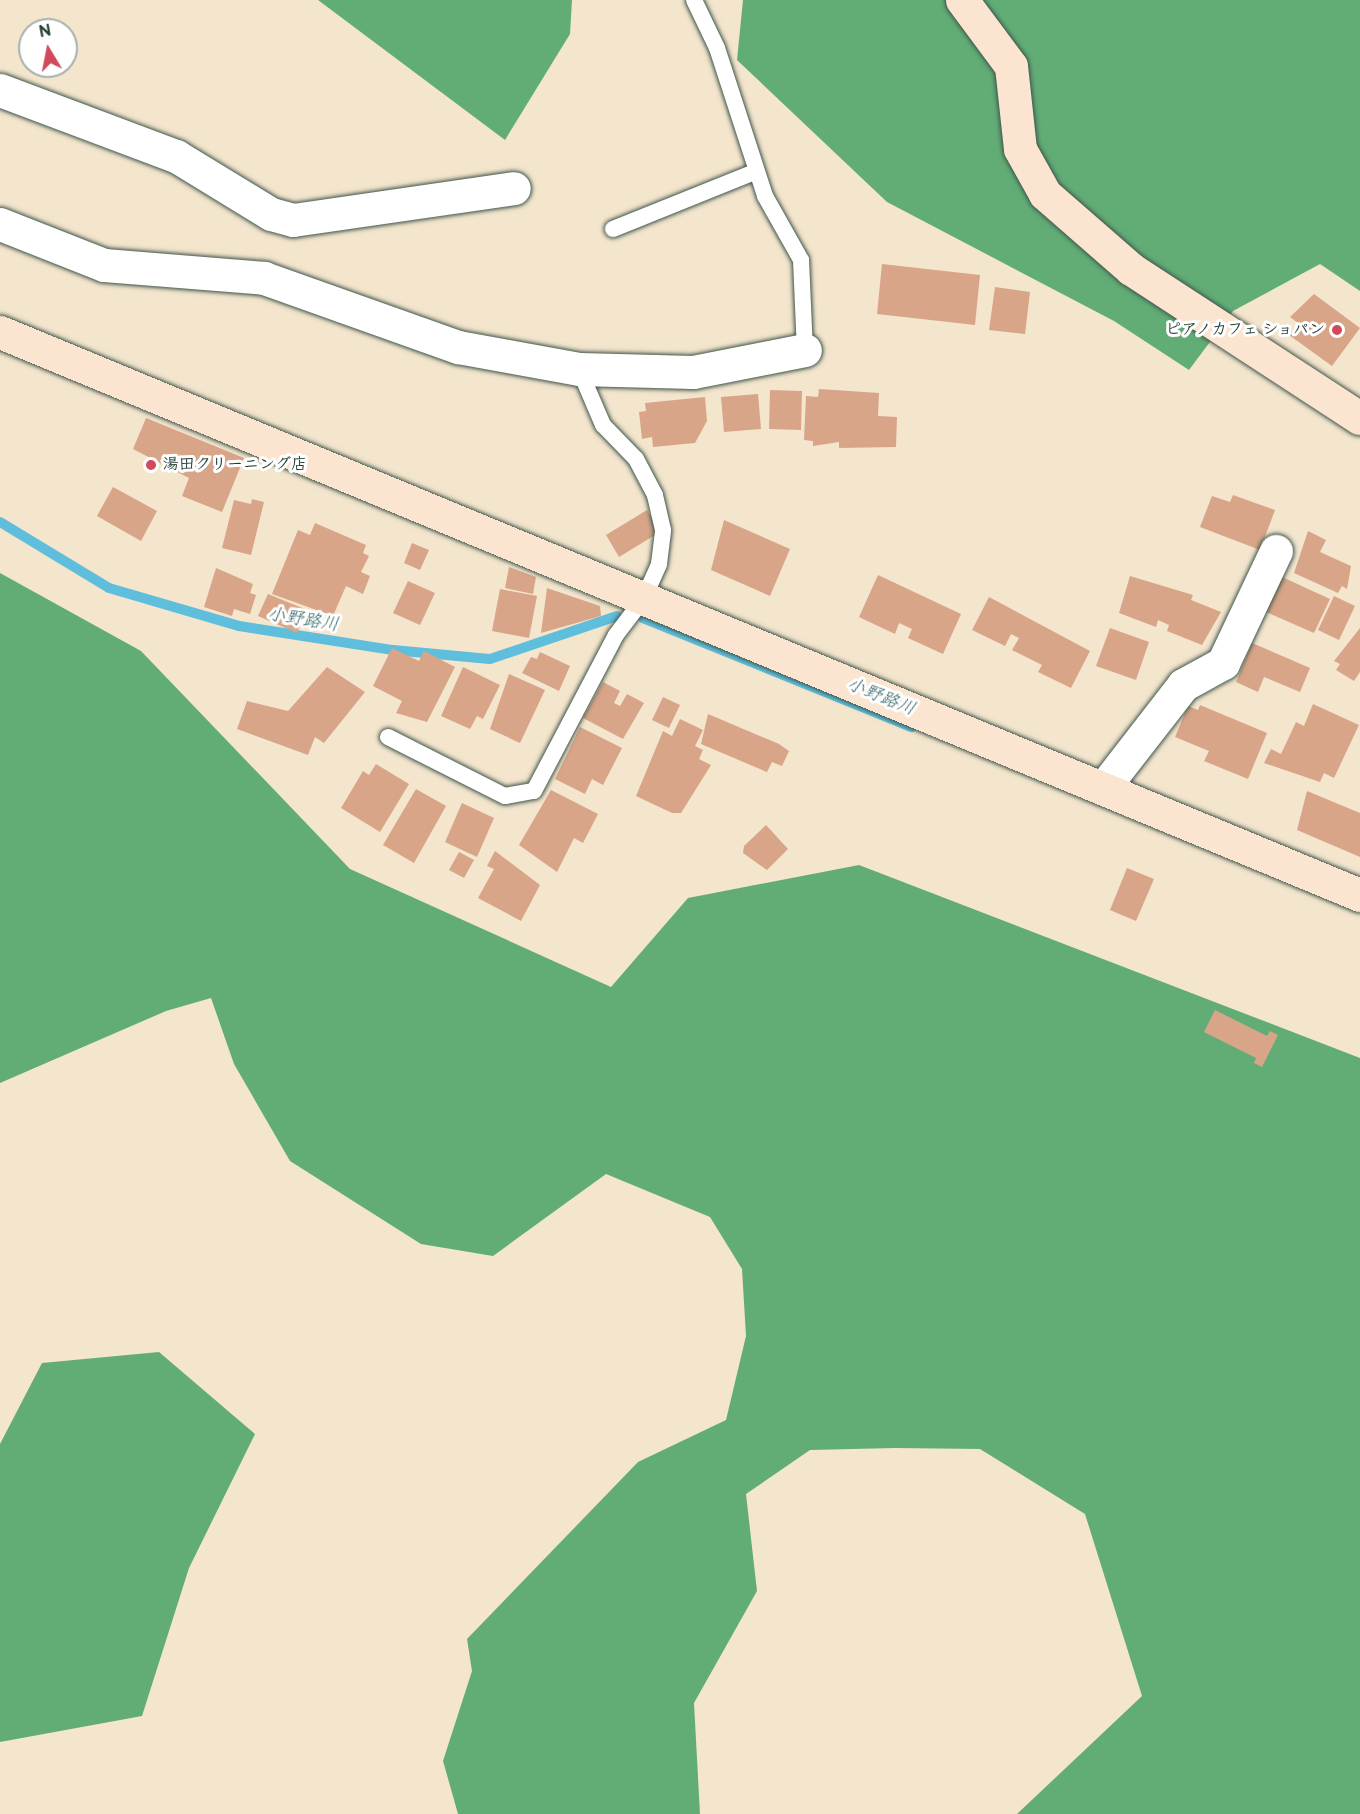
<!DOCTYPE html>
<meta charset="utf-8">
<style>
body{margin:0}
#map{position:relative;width:1360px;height:1814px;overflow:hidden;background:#f4e5cd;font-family:"Balsamiq Sans","Klee One",sans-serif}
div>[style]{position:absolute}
.forest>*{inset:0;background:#62ad76}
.stream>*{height:10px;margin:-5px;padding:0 5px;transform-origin:5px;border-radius:5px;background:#5ebedc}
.building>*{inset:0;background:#d8a589}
.roads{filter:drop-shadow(0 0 2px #3f564b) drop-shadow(0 0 2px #3f564b)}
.lane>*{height:16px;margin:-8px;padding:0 8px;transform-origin:8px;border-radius:8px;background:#fff}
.street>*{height:33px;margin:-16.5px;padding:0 16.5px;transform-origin:16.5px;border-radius:16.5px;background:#fff}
.secondary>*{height:33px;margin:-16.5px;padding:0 16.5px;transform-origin:16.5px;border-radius:16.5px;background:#fce5d0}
.dots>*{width:16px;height:16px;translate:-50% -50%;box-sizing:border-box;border:3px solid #fff;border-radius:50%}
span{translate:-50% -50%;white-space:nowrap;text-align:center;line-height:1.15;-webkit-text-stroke:6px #fff;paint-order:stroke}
.poi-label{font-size:16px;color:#1f3d34;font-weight:700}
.right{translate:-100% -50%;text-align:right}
.left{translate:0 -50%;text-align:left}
.water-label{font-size:18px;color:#326466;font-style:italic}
.north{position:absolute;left:18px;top:18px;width:60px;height:60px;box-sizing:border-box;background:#fff;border:2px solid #a5b1ae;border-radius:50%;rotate:350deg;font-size:16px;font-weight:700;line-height:24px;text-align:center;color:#1f3d34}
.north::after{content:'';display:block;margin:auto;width:21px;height:27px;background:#d1495b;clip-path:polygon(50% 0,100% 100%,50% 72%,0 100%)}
</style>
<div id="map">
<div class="forest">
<i style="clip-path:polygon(318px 0,572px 0,570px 34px,505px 140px)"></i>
<i style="clip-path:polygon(743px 0,1360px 0,1360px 291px,1320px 264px,1233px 311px,1189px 370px,1114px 321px,887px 202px,737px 60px)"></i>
<i style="clip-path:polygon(0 573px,141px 651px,350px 869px,611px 987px,688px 898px,859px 865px,1360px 1058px,1360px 1814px,1017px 1814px,1142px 1696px,1085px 1514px,980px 1449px,895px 1448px,810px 1450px,746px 1494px,757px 1591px,694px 1703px,700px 1814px,458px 1814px,443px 1761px,472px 1671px,467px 1639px,638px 1462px,726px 1420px,746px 1336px,742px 1269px,710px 1217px,606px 1174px,493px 1256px,421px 1244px,290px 1161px,234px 1064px,211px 998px,166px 1011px,0 1083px)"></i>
<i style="clip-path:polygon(159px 1352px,255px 1434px,189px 1568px,142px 1716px,0 1742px,0 1444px,42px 1363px)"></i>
</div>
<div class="stream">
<i style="left:0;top:522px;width:127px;rotate:31.2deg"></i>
<i style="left:109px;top:588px;width:135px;rotate:16.3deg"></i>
<i style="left:239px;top:626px;width:156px;rotate:8.9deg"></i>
<i style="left:393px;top:650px;width:97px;rotate:5.3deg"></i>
<i style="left:490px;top:659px;width:134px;rotate:-18.7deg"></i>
<i style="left:643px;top:618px;width:290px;rotate:22.1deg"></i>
</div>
<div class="building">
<i style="clip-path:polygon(882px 264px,980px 275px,975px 325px,877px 314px)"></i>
<i style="clip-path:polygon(995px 287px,1030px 292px,1025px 334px,989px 330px)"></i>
<i style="clip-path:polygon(1314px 294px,1360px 328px,1332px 366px,1289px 335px,1298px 323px,1290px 317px)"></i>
<i style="clip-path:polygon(819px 389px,879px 393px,878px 416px,897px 417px,896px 447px,839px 448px,839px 442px,813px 446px,813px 441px,804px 440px,806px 396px,818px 397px)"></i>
<i style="clip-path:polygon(770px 390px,802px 391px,801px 430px,769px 429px)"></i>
<i style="clip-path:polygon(758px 394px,761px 429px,724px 432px,721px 397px)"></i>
<i style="clip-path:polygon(705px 397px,707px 421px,695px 443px,653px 447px,652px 437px,642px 439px,639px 412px,646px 411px,645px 403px)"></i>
<i style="clip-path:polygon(146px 418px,244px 458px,222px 512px,182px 496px,189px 478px,133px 449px)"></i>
<i style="clip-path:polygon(113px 487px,157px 511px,141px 541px,97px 516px)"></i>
<i style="clip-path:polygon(1233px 495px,1275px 510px,1260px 550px,1200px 527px,1212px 496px,1230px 502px)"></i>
<i style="clip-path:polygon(252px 499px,264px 502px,251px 555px,222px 548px,234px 500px,251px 504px)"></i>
<i style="clip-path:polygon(647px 510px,660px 532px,619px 557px,606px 535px)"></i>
<i style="clip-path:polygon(724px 520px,790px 549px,770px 596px,711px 570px)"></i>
<i style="clip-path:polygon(315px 523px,366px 545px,363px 553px,369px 556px,361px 572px,370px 576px,363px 594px,346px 586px,333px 616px,272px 594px,298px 530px,310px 535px)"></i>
<i style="clip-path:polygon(1308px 531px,1326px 540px,1320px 552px,1351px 566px,1347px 589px,1342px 586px,1338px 593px,1294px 573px)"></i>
<i style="clip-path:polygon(412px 543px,429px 550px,420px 570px,404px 563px)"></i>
<i style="clip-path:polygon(509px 567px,536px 577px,533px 594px,505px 588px)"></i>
<i style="clip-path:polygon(216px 568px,253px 584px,250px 593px,256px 595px,250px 614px,234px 609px,232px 616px,204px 607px)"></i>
<i style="clip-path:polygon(878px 575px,961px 614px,943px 654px,908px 638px,912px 629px,899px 623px,895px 634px,859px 617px)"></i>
<i style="clip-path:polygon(1130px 576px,1193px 595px,1191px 600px,1221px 612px,1202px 645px,1167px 631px,1169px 625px,1158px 620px,1156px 627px,1119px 613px)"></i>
<i style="clip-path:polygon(1280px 576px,1330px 599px,1314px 633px,1264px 611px)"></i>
<i style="clip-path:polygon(408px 581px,435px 593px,420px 625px,393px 613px)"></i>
<i style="clip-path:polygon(547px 588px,600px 606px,601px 616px,541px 633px)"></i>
<i style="clip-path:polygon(500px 589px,537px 596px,529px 638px,492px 631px)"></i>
<i style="clip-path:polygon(268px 594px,307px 610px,297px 633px,258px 616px)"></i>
<i style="clip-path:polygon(1334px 596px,1355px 606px,1339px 640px,1318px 630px)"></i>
<i style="clip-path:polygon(989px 597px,1090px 651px,1071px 688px,1038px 672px,1042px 665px,1012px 650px,1019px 638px,1011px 634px,1005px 646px,972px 630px)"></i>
<i style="clip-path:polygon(1110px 628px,1149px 642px,1136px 680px,1096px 666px)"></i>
<i style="clip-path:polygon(1360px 628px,1360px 672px,1354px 681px,1336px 670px,1340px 664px,1334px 661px)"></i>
<i style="clip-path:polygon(1252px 643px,1310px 668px,1300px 692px,1264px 677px,1258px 692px,1236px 682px)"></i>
<i style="clip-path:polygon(392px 648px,419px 661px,424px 651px,455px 667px,427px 722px,396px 713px,402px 701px,373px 686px)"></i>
<i style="clip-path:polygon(540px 652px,570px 666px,559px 691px,522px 673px,531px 657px,537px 659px)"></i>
<i style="clip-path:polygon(327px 667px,365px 692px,324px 743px,315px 737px,308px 755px,237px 729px,247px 701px,288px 711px)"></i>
<i style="clip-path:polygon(463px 667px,500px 685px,483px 719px,477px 716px,470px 729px,441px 716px)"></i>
<i style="clip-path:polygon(509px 674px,545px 690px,520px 743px,490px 729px)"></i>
<i style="clip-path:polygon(603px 682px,620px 691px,614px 703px,620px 706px,627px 694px,644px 703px,623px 739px,583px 718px)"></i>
<i style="clip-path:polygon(663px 697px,680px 705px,669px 728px,652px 720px)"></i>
<i style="clip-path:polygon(1313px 704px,1359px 725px,1334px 778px,1324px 773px,1320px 782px,1264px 763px,1271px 749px,1281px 754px,1296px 722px,1304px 726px)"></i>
<i style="clip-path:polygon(1200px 705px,1267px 733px,1248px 779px,1204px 761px,1209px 751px,1175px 737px,1188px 706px,1198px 710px)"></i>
<i style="clip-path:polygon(708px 714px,779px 744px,789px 751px,782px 766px,772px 762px,767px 772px,701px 744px)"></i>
<i style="clip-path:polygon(680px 719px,703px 730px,695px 746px,703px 750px,699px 759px,711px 765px,681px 813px,672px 813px,636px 796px,663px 731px,672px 736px)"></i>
<i style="clip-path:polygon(580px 727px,622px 748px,603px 785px,592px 779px,585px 794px,555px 779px)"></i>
<i style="clip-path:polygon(376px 764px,409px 784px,380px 832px,341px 808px,363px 771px,369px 775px)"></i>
<i style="clip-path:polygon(416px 789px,446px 806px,414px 863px,383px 845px)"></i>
<i style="clip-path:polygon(551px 790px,598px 814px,583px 843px,574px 838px,557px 872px,519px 845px)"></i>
<i style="clip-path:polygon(1307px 791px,1360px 813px,1360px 857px,1297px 830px)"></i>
<i style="clip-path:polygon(462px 803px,494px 818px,477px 857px,445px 842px)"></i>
<i style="clip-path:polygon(766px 825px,788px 849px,767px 870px,743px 853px,744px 846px)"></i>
<i style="clip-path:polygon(495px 851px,540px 885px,521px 921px,478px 898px,494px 869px,487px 866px)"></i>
<i style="clip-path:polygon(459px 852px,474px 860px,464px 878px,449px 870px)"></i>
<i style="clip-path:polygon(1127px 868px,1154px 879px,1136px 921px,1110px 910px)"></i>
<i style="clip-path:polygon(1215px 1010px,1267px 1036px,1270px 1031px,1278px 1035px,1262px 1067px,1254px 1063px,1256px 1058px,1204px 1032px)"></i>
</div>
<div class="roads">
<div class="lane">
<i style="left:694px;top:0;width:53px;rotate:64.4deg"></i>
<i style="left:717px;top:48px;width:156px;rotate:72deg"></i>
<i style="left:765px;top:196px;width:73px;rotate:60.6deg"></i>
<i style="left:801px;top:260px;width:90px;rotate:87.5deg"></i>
<i style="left:613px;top:229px;width:153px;rotate:-21.9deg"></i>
<i style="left:388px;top:737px;width:131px;rotate:26.8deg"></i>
<i style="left:505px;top:796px;width:29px;rotate:-10deg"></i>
<i style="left:534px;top:791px;width:176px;rotate:-62.3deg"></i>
<i style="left:616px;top:635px;width:46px;rotate:-52.9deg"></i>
<i style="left:644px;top:598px;width:37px;rotate:-66deg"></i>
<i style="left:659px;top:564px;width:34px;rotate:-83deg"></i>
<i style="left:663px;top:530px;width:36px;rotate:-103deg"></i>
<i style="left:655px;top:495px;width:41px;rotate:-117.8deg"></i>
<i style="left:636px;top:459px;width:47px;rotate:-134.1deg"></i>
<i style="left:603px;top:425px;width:61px;rotate:-113.2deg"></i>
</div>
<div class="street">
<i style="left:0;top:90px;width:188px;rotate:20.6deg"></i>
<i style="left:176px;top:156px;width:111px;rotate:31.4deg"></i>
<i style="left:271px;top:214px;width:23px;rotate:15deg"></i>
<i style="left:293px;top:220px;width:223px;rotate:-8.2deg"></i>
<i style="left:0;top:224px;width:112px;rotate:21.5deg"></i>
<i style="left:104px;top:265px;width:161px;rotate:4.6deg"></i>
<i style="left:264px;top:278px;width:206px;rotate:19.6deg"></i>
<i style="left:458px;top:347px;width:123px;rotate:10.3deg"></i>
<i style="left:579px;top:369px;width:114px;rotate:1.5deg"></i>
<i style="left:693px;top:372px;width:114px;rotate:-11.1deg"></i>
<i style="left:1104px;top:787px;width:129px;rotate:-52.2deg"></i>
<i style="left:1183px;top:685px;width:46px;rotate:-28.8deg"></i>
<i style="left:1223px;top:663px;width:124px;rotate:-64.7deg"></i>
</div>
<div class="secondary">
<i style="left:962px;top:0;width:82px;rotate:53.4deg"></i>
<i style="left:1011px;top:66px;width:83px;rotate:83.8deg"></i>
<i style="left:1020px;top:149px;width:51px;rotate:60.9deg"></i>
<i style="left:1045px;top:194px;width:114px;rotate:41.1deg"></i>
<i style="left:1131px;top:269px;width:273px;rotate:33.1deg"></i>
<i style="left:0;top:332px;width:1472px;rotate:22.49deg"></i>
</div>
</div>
<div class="dots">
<i style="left:1337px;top:330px;background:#d1495b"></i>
<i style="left:151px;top:465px;background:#d1495b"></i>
</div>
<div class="poi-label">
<span class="right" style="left:1325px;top:330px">ピアノカフェ ショパン</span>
<span class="left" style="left:163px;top:465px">湯田クリーニング店</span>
</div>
<div class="water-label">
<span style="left:303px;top:620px;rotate:9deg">小野路川</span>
<span style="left:881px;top:697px;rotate:22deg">小野路川</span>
</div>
<div class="north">N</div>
</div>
